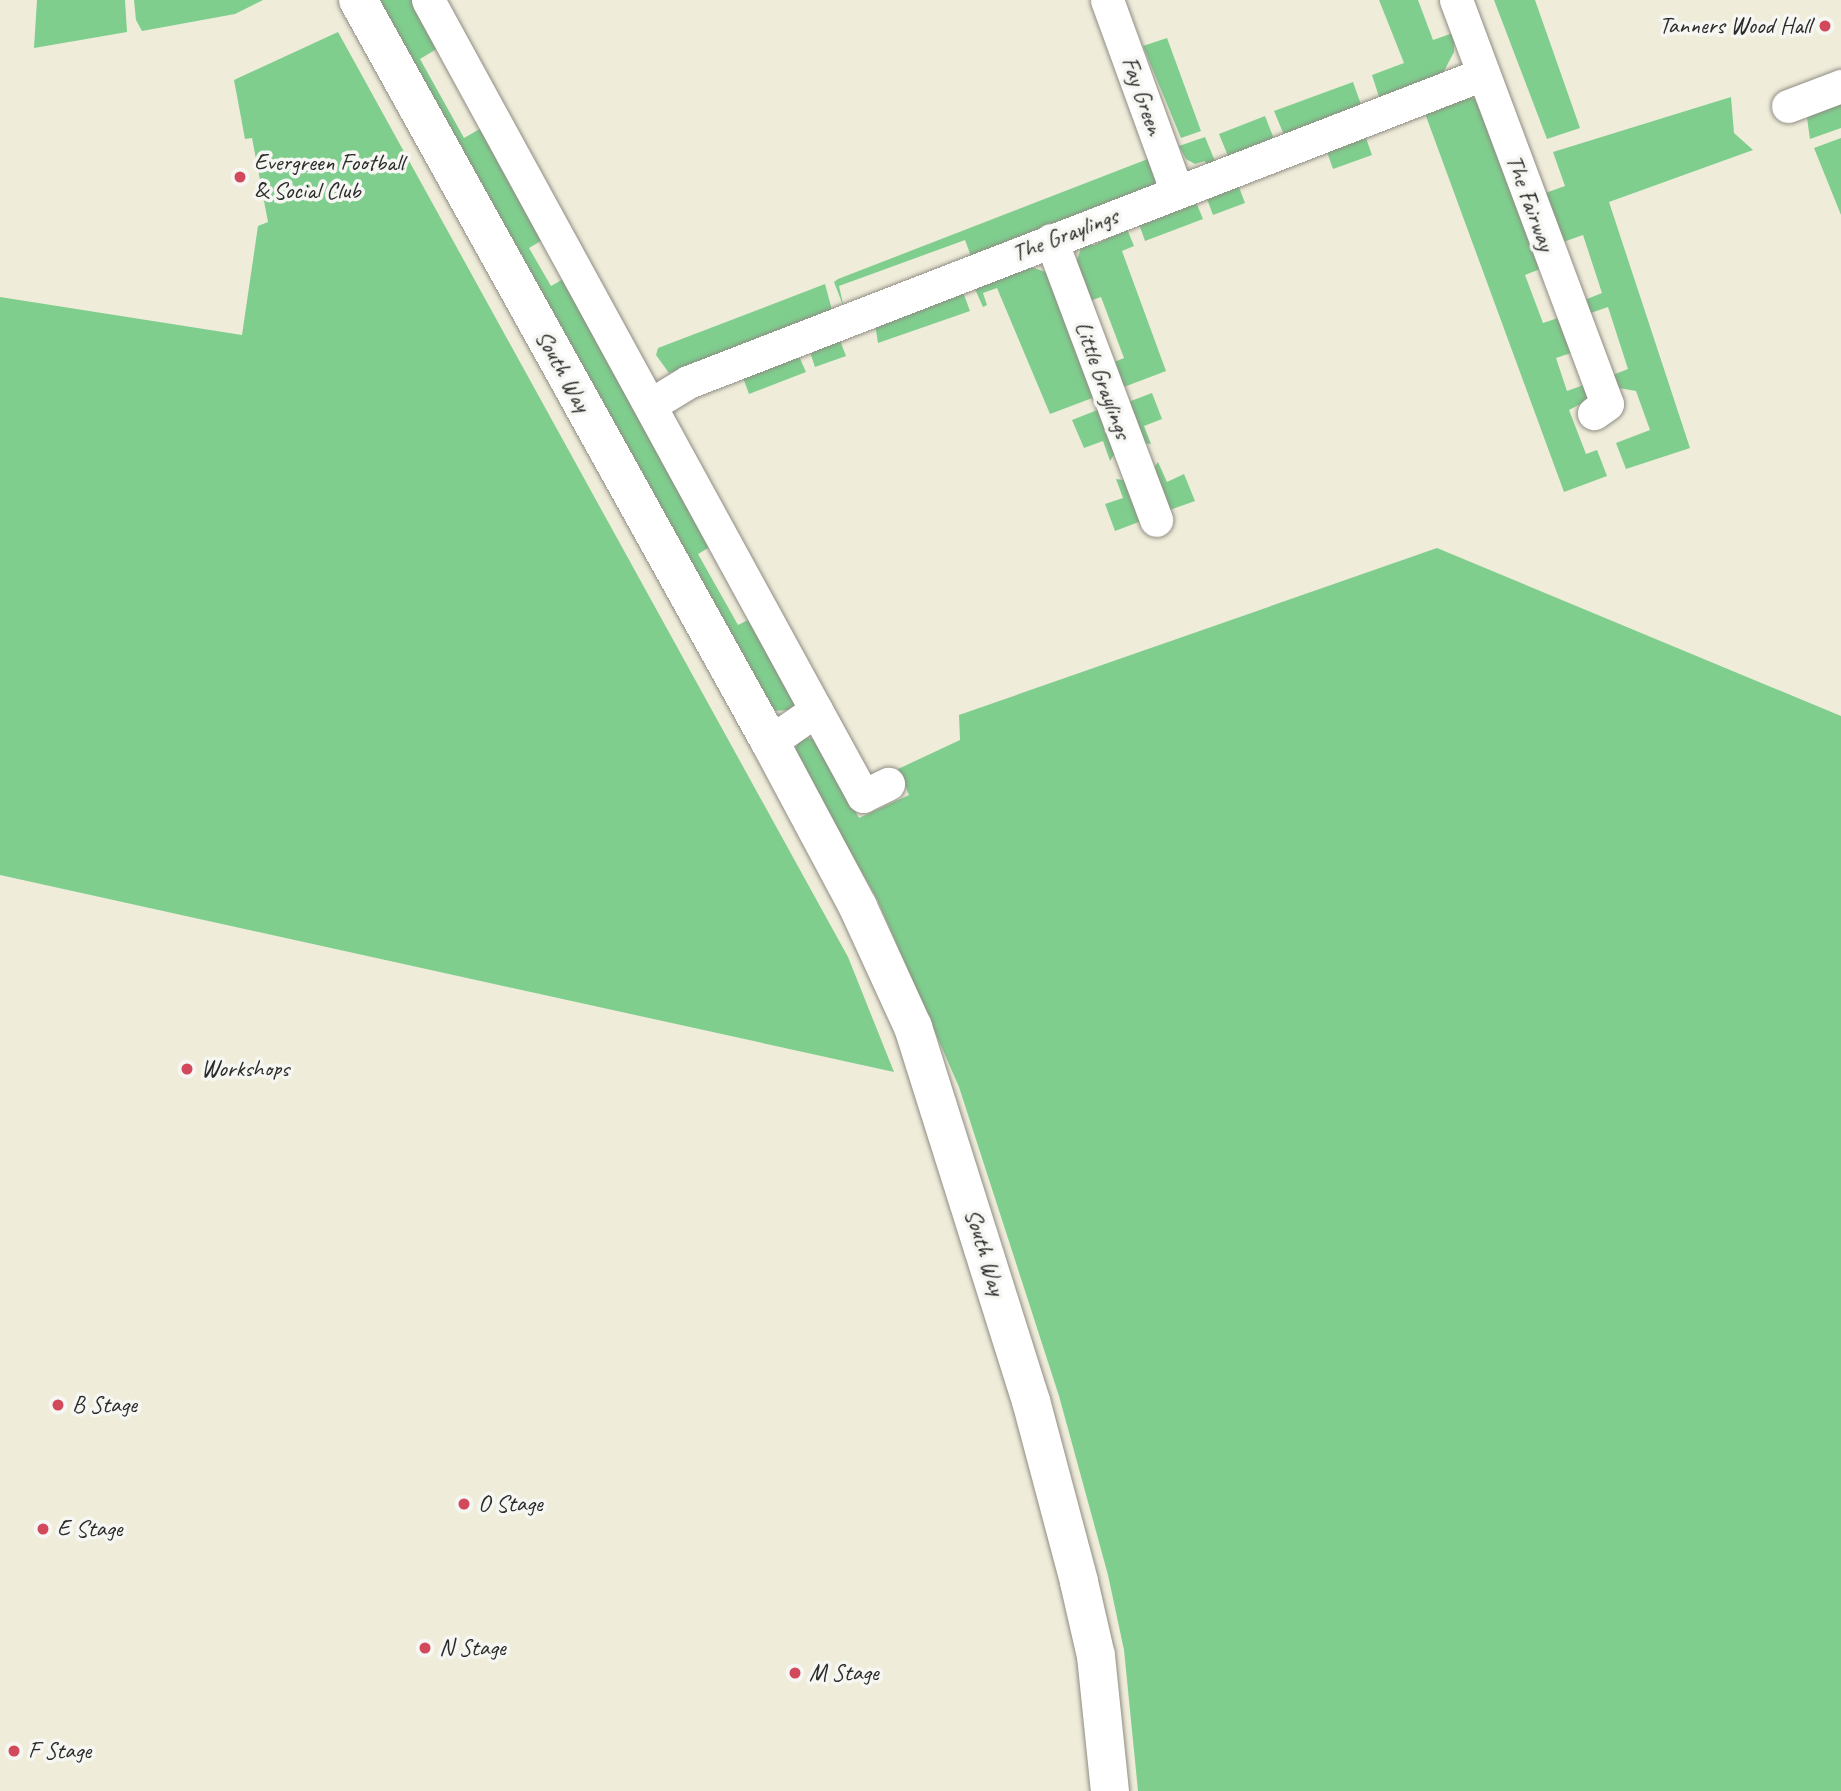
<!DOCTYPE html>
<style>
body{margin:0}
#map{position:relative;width:1841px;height:1791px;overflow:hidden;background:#f0ecda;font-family:Caveat,sans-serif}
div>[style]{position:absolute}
.green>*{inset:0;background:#7fce8e}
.roads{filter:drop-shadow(0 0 2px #8e8c82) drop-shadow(0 0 2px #8e8c82)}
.street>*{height:33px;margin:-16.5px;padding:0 16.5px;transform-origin:16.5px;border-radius:16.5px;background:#fff}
.secondary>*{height:38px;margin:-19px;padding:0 19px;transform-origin:19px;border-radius:19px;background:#fff}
.dots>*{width:19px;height:19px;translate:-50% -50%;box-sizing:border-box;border:4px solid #f6f6f2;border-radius:50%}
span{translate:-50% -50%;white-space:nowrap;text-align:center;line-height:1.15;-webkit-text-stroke:7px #f6f6f2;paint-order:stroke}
.poi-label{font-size:24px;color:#2b2b2b}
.right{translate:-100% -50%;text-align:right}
.left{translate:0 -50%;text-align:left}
.street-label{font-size:24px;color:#2b2b2b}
</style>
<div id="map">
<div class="green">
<i style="clip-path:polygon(37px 0,125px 0,127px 32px,34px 48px)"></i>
<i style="clip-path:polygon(134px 0,263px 0,235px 14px,142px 31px,136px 20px)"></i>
<i style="clip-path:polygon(373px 0,414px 0,440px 47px,420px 59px,464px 138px,485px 126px,546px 238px,529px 248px,551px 286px,567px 277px,715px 544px,698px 554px,738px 625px,756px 616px,796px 702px,791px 710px,770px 711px)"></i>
<i style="clip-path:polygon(1379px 0,1418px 0,1433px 40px,1453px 33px,1455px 37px,1454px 52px,1443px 73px,1381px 103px,1372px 75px,1404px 63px)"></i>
<i style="clip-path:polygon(1494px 0,1535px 0,1580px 128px,1547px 139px)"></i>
<i style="clip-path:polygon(338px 32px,848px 957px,894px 1072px,0 875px,0 297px,242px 335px,258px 226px,268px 222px,252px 138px,245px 139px,234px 80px)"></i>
<i style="clip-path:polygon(1167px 38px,1201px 131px,1181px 138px,1143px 46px)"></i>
<i style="clip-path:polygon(1353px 82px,1363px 110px,1284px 135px,1274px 111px)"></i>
<i style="clip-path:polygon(1467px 96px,1475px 99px,1545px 267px,1525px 275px,1543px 323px,1564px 316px,1577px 351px,1556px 358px,1567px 391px,1589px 383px,1588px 400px,1569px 410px,1586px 454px,1597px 450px,1607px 476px,1564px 492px,1423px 108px)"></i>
<i style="clip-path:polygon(1731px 97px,1734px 133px,1753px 150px,1609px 202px,1690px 448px,1626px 469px,1616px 443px,1650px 430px,1636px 391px,1619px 388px,1605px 378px,1628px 369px,1608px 307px,1582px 316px,1577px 303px,1602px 293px,1583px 235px,1555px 245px,1537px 196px,1565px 186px,1553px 152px)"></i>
<i style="clip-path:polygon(1841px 98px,1841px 128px,1810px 139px,1807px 118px,1818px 107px)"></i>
<i style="clip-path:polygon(1265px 116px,1274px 139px,1228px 156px,1219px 134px)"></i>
<i style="clip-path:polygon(1205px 137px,1215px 161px,1208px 169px,1205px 161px,1195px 164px,1186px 159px,1179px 146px)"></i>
<i style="clip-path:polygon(1366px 138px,1372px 155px,1333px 169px,1327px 152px)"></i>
<i style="clip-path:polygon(1841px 138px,1841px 215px,1814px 148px)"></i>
<i style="clip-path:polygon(1153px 157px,1157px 177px,1153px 189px,972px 259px,965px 240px,839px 286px,844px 308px,834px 282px,838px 279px)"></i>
<i style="clip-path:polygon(1239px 187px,1245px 203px,1213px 215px,1207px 199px)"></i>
<i style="clip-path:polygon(1196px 202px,1203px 219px,1145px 241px,1139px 224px)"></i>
<i style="clip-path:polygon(1127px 229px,1134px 246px,1122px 251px,1166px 371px,1116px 390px,1107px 365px,1124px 358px,1101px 297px,1084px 303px,1075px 266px,1082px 245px,1094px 245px)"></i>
<i style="clip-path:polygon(1028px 266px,1046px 272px,1095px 397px,1050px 414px,997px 288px,983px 293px,987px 305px,983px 307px,974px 287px)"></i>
<i style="clip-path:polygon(825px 284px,832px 310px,669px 373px,656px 355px,658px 348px)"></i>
<i style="clip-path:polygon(963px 292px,970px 311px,878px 343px,875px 324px)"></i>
<i style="clip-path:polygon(839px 338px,846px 356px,815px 367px,809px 349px)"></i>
<i style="clip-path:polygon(798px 354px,806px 372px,749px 394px,742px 375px)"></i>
<i style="clip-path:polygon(1152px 393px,1162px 419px,1144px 426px,1151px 444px,1143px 443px,1123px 404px)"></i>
<i style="clip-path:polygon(1100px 409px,1115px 453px,1110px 461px,1103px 441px,1084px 448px,1072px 420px)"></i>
<i style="clip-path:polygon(1158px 462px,1167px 482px,1184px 474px,1195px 501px,1164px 512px,1152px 470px)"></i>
<i style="clip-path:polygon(1116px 479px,1124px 480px,1144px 520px,1115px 531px,1105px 504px,1123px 498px)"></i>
<i style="clip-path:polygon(1437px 548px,1841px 716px,1841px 1791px,1138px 1791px,1124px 1650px,1108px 1575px,1059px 1396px,959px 1087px,877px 899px,794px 752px,801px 737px,819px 740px,859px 818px,909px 795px,898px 769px,960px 740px,959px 715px)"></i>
</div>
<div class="roads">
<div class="street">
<i style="left:428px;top:0;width:809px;rotate:61.34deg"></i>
<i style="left:816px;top:710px;width:56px;rotate:145.2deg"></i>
<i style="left:1107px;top:0;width:204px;rotate:70deg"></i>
<i style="left:1456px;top:0;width:431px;rotate:69.5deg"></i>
<i style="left:1607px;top:404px;width:16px;rotate:145deg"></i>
<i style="left:1788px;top:106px;width:57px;rotate:-20.7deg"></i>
<i style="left:1051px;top:240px;width:299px;rotate:69.4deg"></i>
<i style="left:652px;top:404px;width:42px;rotate:-31.4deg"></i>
<i style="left:688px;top:382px;width:853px;rotate:-21.18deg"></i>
<i style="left:816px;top:710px;width:98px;rotate:61.3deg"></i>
<i style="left:863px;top:796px;width:28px;rotate:-26deg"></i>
</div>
<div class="secondary">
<i style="left:358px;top:0;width:849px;rotate:60.96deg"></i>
<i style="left:770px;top:742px;width:187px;rotate:61.9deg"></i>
<i style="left:858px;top:907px;width:132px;rotate:65.4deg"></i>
<i style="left:913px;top:1027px;width:392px;rotate:72.5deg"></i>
<i style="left:1031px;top:1401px;width:187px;rotate:75.1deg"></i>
<i style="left:1079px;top:1582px;width:76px;rotate:77.1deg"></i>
<i style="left:1096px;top:1656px;width:136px;rotate:84.1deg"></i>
</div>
</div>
<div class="dots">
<i style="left:1825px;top:26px;background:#d1495b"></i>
<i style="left:240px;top:177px;background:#d1495b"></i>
<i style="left:187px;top:1069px;background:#d1495b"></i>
<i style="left:58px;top:1405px;background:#d1495b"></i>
<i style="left:464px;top:1504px;background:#d1495b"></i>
<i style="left:43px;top:1529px;background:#d1495b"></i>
<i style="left:425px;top:1648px;background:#d1495b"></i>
<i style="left:795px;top:1673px;background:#d1495b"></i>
<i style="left:14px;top:1751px;background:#d1495b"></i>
</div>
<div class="poi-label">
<span class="right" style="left:1811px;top:26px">Tanners Wood Hall</span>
<span class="left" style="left:254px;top:177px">Evergreen Football<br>&amp; Social Club</span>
<span class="left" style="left:201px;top:1069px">Workshops</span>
<span class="left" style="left:72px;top:1405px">B Stage</span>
<span class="left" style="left:478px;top:1504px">O Stage</span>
<span class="left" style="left:57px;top:1529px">E Stage</span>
<span class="left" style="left:439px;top:1648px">N Stage</span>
<span class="left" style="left:809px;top:1673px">M Stage</span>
<span class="left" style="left:28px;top:1751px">F Stage</span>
</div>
<div class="street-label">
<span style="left:1142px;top:96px;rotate:70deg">Fay Green</span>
<span style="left:1530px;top:203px;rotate:70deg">The Fairway</span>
<span style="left:1065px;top:235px;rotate:-21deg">The Graylings</span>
<span style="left:563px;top:371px;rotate:61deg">South Way</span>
<span style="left:1103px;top:380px;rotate:70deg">Little Graylings</span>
<span style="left:985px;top:1252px;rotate:73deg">South Way</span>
</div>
</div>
